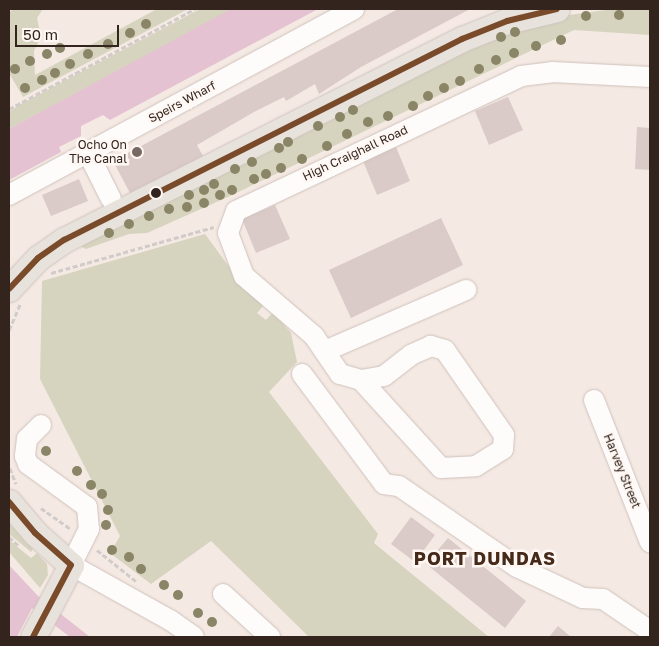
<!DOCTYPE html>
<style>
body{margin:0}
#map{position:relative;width:659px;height:646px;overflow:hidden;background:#f5e9e3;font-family:"Golos Text",sans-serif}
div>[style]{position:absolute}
.green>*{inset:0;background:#d6d4bf}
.water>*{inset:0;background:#e4c2d1}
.building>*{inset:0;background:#dacac8}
.path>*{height:2.5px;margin-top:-1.25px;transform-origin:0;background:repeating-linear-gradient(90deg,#d1ccc9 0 5px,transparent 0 7.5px)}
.roads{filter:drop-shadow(0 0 1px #cec2bc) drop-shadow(0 0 1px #cec2bc)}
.minor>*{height:20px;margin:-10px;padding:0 10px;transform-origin:10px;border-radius:10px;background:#fefcfb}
.major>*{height:25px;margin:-12.5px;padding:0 12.5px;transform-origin:12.5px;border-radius:12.5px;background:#e7e2dc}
.bus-1>*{height:6px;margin:-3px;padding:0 3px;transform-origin:3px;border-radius:3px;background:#7a4b2a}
.trees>*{width:10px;height:10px;margin:-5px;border-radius:50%;background:#898566}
.dots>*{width:14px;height:14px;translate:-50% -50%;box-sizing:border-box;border:2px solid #fff7f3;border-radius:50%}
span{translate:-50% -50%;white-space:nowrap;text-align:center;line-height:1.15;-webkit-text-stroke:5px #fff7f3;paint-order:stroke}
.street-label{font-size:12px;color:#33251e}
.poi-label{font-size:12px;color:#33251e}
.right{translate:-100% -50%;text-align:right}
.district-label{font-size:18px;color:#452919;font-weight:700;letter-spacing:1px}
.frame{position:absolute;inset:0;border:10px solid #33251e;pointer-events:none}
.scale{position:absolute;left:15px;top:25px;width:104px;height:22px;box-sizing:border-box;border:2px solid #33251e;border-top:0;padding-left:6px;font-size:15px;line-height:18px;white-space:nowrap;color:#33251e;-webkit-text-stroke:4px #fff7f3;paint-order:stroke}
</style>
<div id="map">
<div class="green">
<i style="clip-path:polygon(14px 9px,43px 9px,37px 18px,41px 37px,34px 51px,35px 75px,157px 9px,188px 9px,23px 97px,9px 73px,9px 12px)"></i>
<i style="clip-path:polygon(200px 9px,234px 9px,9px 129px,9px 112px,19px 105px)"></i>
<i style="clip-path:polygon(650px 9px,650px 35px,574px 30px,228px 197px,147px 233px,129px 234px,86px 249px,80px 246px,443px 57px,547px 18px,606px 10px)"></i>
<i style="clip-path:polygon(205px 234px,244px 287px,265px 304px,257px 313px,266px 320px,273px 312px,291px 333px,297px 362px,269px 392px,378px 534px,374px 543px,489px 637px,309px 637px,211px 541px,151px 584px,110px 553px,120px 536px,40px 379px,42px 281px)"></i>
<i style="clip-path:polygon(9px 523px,33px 549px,31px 552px,9px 534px)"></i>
<i style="clip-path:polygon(9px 540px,31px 558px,37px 553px,47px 564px,48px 575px,40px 588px,9px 552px)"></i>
</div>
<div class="water">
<i style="clip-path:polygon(231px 9px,318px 9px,110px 120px,103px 115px,81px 126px,81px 136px,59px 147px,61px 152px,9px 180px,9px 129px)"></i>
<i style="clip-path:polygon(9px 565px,38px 596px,90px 637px,70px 637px,32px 608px,17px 637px,9px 637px)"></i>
</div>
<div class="building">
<i style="clip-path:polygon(398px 9px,470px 9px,361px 67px,319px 94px,315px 84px,286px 101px,284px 97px,254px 112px,197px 145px,203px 156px,130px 193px,113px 161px)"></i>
<i style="clip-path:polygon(508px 97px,523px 130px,489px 145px,475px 111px)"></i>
<i style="clip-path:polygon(637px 127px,650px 128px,650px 170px,635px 169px)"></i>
<i style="clip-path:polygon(396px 147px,410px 181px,377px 195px,363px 161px)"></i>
<i style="clip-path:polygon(79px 179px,88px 201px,51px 216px,42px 195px)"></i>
<i style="clip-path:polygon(275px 205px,290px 239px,256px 253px,242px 219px)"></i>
<i style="clip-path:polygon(441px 218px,463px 265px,351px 318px,329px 270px)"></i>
<i style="clip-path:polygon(411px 517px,435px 535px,415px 562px,391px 544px)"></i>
<i style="clip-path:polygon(448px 538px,526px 601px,505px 628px,426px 564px)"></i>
<i style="clip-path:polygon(558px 626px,571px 637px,549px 637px)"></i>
</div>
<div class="path">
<i style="left:9px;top:109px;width:211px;rotate:-28.3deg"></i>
<i style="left:51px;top:273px;width:169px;rotate:-15.8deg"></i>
<i style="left:9px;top:330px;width:28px;rotate:-67deg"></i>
<i style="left:10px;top:468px;width:17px;rotate:69deg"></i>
<i style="left:41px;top:508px;width:37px;rotate:35deg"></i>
<i style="left:9px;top:537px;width:13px;rotate:42deg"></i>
<i style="left:97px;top:550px;width:50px;rotate:38.5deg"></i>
</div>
<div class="roads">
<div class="minor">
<i style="left:88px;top:153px;width:51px;rotate:63.4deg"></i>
<i style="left:9px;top:195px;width:392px;rotate:-28.3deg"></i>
<i style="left:325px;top:351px;width:154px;rotate:-23.4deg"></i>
<i style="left:302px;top:374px;width:137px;rotate:53.3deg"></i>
<i style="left:384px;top:484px;width:15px;rotate:8deg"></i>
<i style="left:399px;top:486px;width:143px;rotate:34.5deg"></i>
<i style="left:517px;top:567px;width:73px;rotate:25.2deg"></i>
<i style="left:583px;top:598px;width:20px;rotate:3deg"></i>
<i style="left:603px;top:599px;width:57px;rotate:34.2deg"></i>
<i style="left:361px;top:380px;width:119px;rotate:47.7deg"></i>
<i style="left:441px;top:468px;width:35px;rotate:-3deg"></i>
<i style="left:476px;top:466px;width:32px;rotate:-32deg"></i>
<i style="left:503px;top:449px;width:14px;rotate:-86deg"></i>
<i style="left:504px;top:435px;width:103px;rotate:-124.8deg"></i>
<i style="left:445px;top:350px;width:15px;rotate:-164deg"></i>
<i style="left:431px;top:346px;width:22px;rotate:156deg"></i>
<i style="left:411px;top:355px;width:34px;rotate:142deg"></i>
<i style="left:384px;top:376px;width:23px;rotate:170deg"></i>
<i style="left:361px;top:380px;width:22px;rotate:-164deg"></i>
<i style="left:340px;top:374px;width:46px;rotate:-124.4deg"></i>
<i style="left:314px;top:336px;width:92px;rotate:-139.4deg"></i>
<i style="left:244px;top:276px;width:46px;rotate:-110.4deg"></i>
<i style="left:228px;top:233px;width:23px;rotate:-70deg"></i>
<i style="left:236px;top:211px;width:315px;rotate:-25.3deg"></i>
<i style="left:521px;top:76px;width:31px;rotate:-7deg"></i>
<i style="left:552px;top:72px;width:98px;rotate:2.9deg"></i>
<i style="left:594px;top:400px;width:153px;rotate:68.5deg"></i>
<i style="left:41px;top:425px;width:20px;rotate:135deg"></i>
<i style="left:27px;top:439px;width:17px;rotate:97deg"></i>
<i style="left:25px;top:456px;width:9px;rotate:69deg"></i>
<i style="left:28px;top:464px;width:73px;rotate:36.1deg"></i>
<i style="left:87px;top:507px;width:22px;rotate:85deg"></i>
<i style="left:89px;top:529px;width:40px;rotate:116.6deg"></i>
<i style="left:71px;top:565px;width:113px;rotate:29.1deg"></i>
<i style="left:170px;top:620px;width:29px;rotate:35deg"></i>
<i style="left:223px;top:594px;width:64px;rotate:42.5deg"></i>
</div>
<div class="major">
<i style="left:9px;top:289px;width:42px;rotate:-46.9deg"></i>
<i style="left:38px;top:258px;width:32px;rotate:-35deg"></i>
<i style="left:64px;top:240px;width:446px;rotate:-26.8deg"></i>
<i style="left:462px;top:39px;width:48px;rotate:-21.8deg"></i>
<i style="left:507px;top:21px;width:51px;rotate:-13.5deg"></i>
<i style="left:9px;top:502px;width:40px;rotate:50deg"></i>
<i style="left:35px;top:533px;width:48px;rotate:41.6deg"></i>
<i style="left:71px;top:565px;width:81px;rotate:117.8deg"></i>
</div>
</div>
<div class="bus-1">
<i style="left:9px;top:289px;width:42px;rotate:-46.9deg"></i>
<i style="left:38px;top:258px;width:32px;rotate:-35deg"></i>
<i style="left:64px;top:240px;width:446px;rotate:-26.8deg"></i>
<i style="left:462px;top:39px;width:48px;rotate:-21.8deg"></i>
<i style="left:507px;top:21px;width:51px;rotate:-13.5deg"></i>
<i style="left:9px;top:502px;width:40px;rotate:50deg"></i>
<i style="left:35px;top:533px;width:48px;rotate:41.6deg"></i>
<i style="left:33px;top:637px;width:81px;rotate:-62.2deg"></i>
</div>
<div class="trees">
<i style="left:619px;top:15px"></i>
<i style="left:586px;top:16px"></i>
<i style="left:146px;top:24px"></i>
<i style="left:515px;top:32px"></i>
<i style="left:130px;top:33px"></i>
<i style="left:501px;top:37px"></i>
<i style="left:561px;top:40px"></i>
<i style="left:108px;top:44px"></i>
<i style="left:536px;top:46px"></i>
<i style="left:60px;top:48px"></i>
<i style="left:514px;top:53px"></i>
<i style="left:47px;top:54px"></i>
<i style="left:88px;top:54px"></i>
<i style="left:496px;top:60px"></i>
<i style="left:30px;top:61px"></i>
<i style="left:70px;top:64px"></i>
<i style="left:15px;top:69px"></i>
<i style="left:479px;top:69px"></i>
<i style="left:55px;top:73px"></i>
<i style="left:42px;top:80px"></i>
<i style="left:460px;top:81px"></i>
<i style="left:25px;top:88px"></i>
<i style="left:444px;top:88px"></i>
<i style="left:428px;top:96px"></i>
<i style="left:413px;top:106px"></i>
<i style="left:353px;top:110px"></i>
<i style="left:388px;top:116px"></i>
<i style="left:340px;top:117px"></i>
<i style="left:368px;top:122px"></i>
<i style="left:318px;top:126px"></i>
<i style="left:347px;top:134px"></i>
<i style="left:288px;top:142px"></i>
<i style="left:327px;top:146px"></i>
<i style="left:279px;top:148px"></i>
<i style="left:302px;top:159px"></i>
<i style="left:252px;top:162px"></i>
<i style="left:281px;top:168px"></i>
<i style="left:235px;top:169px"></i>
<i style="left:266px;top:174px"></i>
<i style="left:254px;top:179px"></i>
<i style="left:214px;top:184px"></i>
<i style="left:204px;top:190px"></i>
<i style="left:232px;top:190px"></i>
<i style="left:189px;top:195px"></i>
<i style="left:220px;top:195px"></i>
<i style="left:204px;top:203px"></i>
<i style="left:187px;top:207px"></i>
<i style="left:169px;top:209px"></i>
<i style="left:149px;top:216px"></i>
<i style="left:129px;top:224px"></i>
<i style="left:109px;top:233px"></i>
<i style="left:46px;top:451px"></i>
<i style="left:77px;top:471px"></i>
<i style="left:91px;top:485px"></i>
<i style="left:102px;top:494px"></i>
<i style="left:108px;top:510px"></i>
<i style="left:106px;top:525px"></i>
<i style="left:112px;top:550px"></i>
<i style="left:129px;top:557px"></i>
<i style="left:141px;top:569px"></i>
<i style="left:164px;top:585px"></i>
<i style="left:178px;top:595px"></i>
<i style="left:198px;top:613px"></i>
<i style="left:212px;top:622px"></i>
</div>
<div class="dots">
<i style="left:137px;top:152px;background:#776a63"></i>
<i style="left:156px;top:193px;background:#33251e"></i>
</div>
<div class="street-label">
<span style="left:182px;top:102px;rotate:-28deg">Speirs Wharf</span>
<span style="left:355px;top:153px;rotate:-25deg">High Craighall Road</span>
<span style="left:622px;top:471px;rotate:68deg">Harvey Street</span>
</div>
<div class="poi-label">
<span class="right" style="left:127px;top:152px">Ocho On<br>The Canal</span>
</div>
<div class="district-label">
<span style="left:485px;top:558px">PORT DUNDAS</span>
</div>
<div class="frame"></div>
<div class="scale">50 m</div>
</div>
